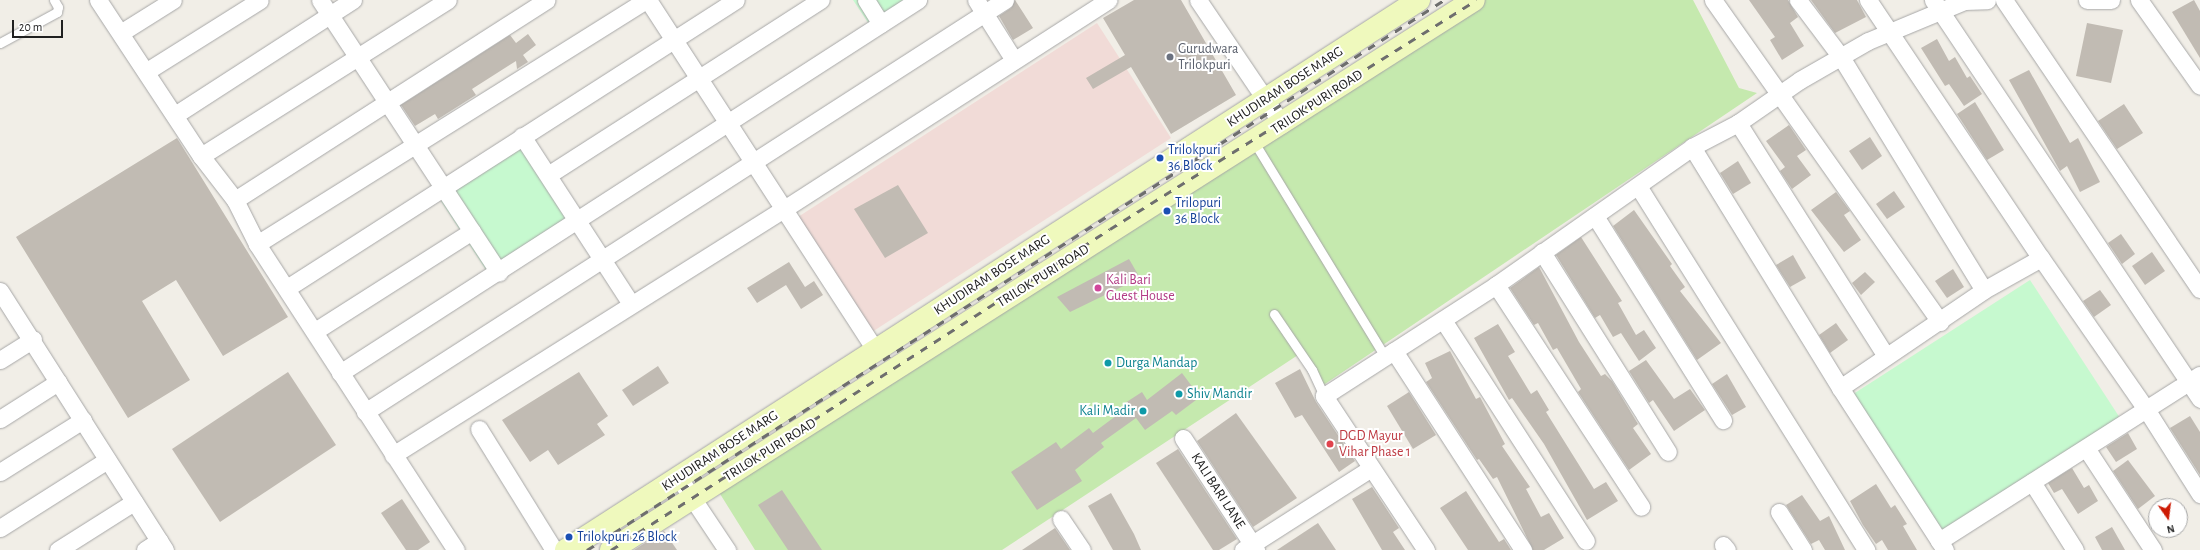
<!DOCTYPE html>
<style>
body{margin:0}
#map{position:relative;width:2200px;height:550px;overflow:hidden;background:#f1eee7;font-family:"Alegreya Sans",sans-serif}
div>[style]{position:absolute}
.commercial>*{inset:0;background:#f1dbd7}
.grass>*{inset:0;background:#c5e9ae}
.park>*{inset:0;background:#c6f9cf}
.building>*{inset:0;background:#c1bbb3}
.roads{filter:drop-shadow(0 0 1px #a7a7a7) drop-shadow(0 0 1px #a7a7a7)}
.lane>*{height:9px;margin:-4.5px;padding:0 4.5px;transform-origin:4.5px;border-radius:4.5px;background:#fff}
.street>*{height:17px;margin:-8.5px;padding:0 8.5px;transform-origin:8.5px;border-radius:8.5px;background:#fff}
.secondary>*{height:22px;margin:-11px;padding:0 11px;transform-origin:11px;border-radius:11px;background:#eff9bd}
.rail>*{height:3px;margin-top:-1.5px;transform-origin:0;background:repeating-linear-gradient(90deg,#6e6e6e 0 8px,transparent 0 16px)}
.dots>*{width:11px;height:11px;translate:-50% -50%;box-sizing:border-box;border:2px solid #fff;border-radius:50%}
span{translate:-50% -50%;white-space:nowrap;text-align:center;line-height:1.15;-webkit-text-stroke:4px #fff;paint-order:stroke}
.worship-label{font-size:14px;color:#5b616d}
.left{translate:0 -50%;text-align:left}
.street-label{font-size:14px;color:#202020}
.transit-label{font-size:14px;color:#164399}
.hotel-label{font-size:14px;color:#b23c85}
.culture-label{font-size:14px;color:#0d838f}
.right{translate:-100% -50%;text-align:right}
.health-label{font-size:14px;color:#be3a42}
.north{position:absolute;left:2148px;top:498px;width:40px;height:40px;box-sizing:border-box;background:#fff;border:1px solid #a6a6a6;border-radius:50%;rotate:166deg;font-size:11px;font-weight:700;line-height:16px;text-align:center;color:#202020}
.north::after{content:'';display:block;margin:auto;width:14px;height:18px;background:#cd1a03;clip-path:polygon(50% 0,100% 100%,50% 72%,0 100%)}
.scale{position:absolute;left:12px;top:20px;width:51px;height:18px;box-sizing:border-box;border:2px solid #202020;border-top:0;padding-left:5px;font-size:12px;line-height:14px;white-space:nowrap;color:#202020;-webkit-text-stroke:3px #fff;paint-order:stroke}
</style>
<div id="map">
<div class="commercial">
<i style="clip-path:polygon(1097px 23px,1171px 138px,872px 332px,798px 217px)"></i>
</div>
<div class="grass">
<i style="clip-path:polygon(1481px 0,1693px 0,1739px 88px,1757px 93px,1322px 386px,1301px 353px,1002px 550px,755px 550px,717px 489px)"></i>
</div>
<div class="park">
<i style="clip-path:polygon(853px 0,905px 0,869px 24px)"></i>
<i style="clip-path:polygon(523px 140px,571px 216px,486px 270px,437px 195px)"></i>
<i style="clip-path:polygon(2030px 280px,2120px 418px,1933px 538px,1844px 400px)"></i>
</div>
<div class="building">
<i style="clip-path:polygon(1015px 0,1033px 28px,1013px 40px,999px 16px,1011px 8px)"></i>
<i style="clip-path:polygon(1134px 0,1181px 0,1236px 95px,1171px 134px,1131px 67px,1093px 89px,1086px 78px,1125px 55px,1103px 18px)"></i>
<i style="clip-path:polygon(1749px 0,1788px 0,1798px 17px,1790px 23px,1804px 46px,1782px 60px,1770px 40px,1775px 37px)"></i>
<i style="clip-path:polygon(1811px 0,1857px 0,1866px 17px,1835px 33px)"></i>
<i style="clip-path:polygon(2194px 0,2200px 11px,2200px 58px,2172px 12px)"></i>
<i style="clip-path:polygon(2087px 23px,2123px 30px,2111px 83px,2076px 76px)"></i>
<i style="clip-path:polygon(528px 34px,536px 45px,523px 55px,528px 62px,517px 69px,516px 61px,472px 89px,476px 95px,438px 119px,435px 114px,415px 126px,401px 105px,510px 35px,516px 43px)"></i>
<i style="clip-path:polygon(1937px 39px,1949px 61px,1955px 57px,1967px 78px,1970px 76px,1982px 94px,1964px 106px,1949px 84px,1945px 86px,1921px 48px)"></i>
<i style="clip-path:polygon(2029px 70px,2070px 143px,2078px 138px,2100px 182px,2080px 192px,2067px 166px,2060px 171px,2009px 80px)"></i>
<i style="clip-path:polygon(1975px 102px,2004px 150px,1987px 160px,1957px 114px)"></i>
<i style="clip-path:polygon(2124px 104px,2143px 133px,2117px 149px,2098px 121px)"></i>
<i style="clip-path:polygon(1789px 125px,1806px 150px,1797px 156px,1811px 175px,1792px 189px,1780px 171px,1785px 167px,1766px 141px)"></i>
<i style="clip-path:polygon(1870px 137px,1882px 156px,1862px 170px,1849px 151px)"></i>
<i style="clip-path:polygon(177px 138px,288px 317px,223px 356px,176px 280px,142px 301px,190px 380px,128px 418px,16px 237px)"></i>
<i style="clip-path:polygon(1738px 161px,1751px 183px,1733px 194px,1720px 173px)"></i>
<i style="clip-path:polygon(898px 185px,928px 233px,885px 258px,854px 209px)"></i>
<i style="clip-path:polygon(1894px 191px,1905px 207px,1887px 219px,1876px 204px)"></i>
<i style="clip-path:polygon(1836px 192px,1850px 211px,1844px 215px,1861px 240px,1844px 252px,1811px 210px)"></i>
<i style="clip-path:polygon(1634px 210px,1672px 264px,1670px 266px,1685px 287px,1680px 291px,1721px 343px,1697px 360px,1613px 226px)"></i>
<i style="clip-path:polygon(2121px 234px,2135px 254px,2122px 264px,2108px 243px)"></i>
<i style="clip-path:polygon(1581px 237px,1622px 301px,1618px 303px,1636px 335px,1644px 330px,1656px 348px,1639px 361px,1621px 333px,1613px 337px,1600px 315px,1595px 318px,1556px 255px)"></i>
<i style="clip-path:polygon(2152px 252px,2165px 271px,2145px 285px,2132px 266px)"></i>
<i style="clip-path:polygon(1793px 255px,1806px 278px,1790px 287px,1776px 265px)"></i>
<i style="clip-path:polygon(1129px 259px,1140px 278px,1070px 312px,1057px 297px)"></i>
<i style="clip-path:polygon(789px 262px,805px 287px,814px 281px,823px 295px,801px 309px,786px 285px,757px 303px,747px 288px)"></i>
<i style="clip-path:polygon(1539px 267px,1579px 342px,1601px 376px,1605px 374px,1612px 381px,1638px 424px,1633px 428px,1651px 454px,1629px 470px,1578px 392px,1581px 389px,1557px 348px,1553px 350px,1538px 323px,1534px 325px,1510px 288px)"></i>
<i style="clip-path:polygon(1953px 269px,1964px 287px,1947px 298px,1935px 281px)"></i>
<i style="clip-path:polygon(1865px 272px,1875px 282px,1861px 295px,1852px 283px)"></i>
<i style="clip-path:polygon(2100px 290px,2111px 305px,2094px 317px,2083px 301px)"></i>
<i style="clip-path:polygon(1836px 323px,1848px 340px,1830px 353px,1819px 335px)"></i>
<i style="clip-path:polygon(1498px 324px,1515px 352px,1508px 356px,1531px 394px,1537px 390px,1549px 410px,1546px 412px,1594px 489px,1606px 482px,1618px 501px,1587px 520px,1544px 444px,1512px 398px,1509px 400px,1474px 338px)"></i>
<i style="clip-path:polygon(1450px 351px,1476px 399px,1480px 397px,1505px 444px,1502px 446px,1530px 487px,1526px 489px,1541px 517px,1549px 513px,1564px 538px,1544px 550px,1533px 550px,1497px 477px,1493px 479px,1479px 459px,1477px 460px,1426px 382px,1432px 378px,1425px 363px)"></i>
<i style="clip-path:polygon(1646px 360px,1674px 399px,1690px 389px,1705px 410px,1674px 431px,1653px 400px,1649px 403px,1629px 371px)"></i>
<i style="clip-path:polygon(658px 366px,669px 383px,633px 406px,622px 390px)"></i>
<i style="clip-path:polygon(1300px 369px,1316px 402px,1355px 461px,1339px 472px,1302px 415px,1295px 418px,1275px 383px)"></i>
<i style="clip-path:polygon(288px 372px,336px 445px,220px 522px,172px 449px)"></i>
<i style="clip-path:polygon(579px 372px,608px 416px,597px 424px,605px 435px,558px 465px,548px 450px,530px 462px,502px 420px)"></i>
<i style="clip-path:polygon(1182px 373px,1200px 397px,1176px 415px,1172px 411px,1145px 430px,1136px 418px,1101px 443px,1104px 447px,1075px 470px,1082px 481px,1037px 510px,1011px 472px,1056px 442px,1061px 449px,1089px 428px,1093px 433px,1128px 407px,1125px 403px,1142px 392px,1147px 400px)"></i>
<i style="clip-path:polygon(1727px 374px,1746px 407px,1732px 415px,1712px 384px)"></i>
<i style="clip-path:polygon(1409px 392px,1436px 435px,1413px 449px,1387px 406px)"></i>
<i style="clip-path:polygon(1236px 413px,1297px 498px,1253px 527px,1197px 441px)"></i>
<i style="clip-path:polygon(2190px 416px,2200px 432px,2200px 475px,2170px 428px)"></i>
<i style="clip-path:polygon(2128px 433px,2137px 449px,2116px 462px,2106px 447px)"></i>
<i style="clip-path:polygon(1178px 449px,1237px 539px,1219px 550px,1213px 550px,1156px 463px)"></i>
<i style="clip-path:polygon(2128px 460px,2155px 496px,2138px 509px,2113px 471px)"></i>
<i style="clip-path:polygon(2072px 468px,2084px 488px,2089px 485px,2098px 501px,2078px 514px,2062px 489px,2054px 493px,2048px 483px)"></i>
<i style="clip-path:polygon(1876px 484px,1891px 508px,1895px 505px,1907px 524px,1903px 526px,1917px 550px,1888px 550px,1882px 540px,1876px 544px,1863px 525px,1850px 501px)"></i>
<i style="clip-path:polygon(1372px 487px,1399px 528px,1393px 532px,1405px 550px,1382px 550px,1352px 499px)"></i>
<i style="clip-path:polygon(782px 490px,822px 550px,788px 550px,758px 505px)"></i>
<i style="clip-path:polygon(1466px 491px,1499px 542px,1504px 539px,1511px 550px,1468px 550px,1440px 508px)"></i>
<i style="clip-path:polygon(1111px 493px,1134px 534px,1141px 550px,1113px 550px,1088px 506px)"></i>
<i style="clip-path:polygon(1802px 495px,1820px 521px,1829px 516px,1845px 550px,1825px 550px,1819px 540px,1811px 544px,1786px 505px)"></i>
<i style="clip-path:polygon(402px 499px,430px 542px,418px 550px,406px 550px,381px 513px)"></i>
<i style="clip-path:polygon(1318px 523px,1336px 550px,1277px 550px)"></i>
<i style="clip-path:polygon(2112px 527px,2125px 550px,2102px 550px,2095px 537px)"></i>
<i style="clip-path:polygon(1055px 528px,1070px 550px,1022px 550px)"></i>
<i style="clip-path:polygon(664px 531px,677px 550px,634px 550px)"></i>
</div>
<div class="roads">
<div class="lane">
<i style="left:0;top:43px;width:65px;rotate:-28.5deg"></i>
<i style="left:57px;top:12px;width:5px;rotate:-79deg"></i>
<i style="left:58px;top:7px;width:8px;rotate:-120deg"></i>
<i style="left:1254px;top:142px;width:252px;rotate:58.6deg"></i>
<i style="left:1274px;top:314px;width:68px;rotate:55.8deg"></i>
<i style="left:1312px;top:370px;width:29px;rotate:65deg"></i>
</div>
<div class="street">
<i style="left:98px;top:0;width:187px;rotate:56.6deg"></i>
<i style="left:201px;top:156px;width:56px;rotate:52.3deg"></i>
<i style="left:235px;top:200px;width:49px;rotate:63.4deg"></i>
<i style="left:257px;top:244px;width:365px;rotate:57deg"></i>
<i style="left:320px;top:0;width:326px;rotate:56.7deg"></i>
<i style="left:648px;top:0;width:416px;rotate:57deg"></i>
<i style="left:866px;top:0;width:28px;rotate:58deg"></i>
<i style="left:976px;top:0;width:71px;rotate:57.7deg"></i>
<i style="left:1198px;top:0;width:150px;rotate:55.9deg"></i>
<i style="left:1713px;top:0;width:394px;rotate:54.8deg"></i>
<i style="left:1798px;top:0;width:71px;rotate:53deg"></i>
<i style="left:1841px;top:57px;width:273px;rotate:58.5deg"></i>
<i style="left:1868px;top:0;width:311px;rotate:56.2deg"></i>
<i style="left:2041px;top:258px;width:184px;rotate:55.2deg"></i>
<i style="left:2146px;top:409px;width:101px;rotate:57.6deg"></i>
<i style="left:1933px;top:0;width:480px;rotate:56.2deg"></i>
<i style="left:2004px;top:0;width:349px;rotate:55.9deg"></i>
<i style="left:2087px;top:0;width:24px"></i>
<i style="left:2139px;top:0;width:105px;rotate:54.7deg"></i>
<i style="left:122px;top:32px;width:60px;rotate:-32.1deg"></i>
<i style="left:147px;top:71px;width:133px;rotate:-32.1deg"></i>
<i style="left:175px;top:115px;width:212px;rotate:-32.9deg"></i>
<i style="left:1738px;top:123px;width:276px;rotate:57.6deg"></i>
<i style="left:522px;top:136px;width:200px;rotate:57deg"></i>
<i style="left:1692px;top:147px;width:283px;rotate:58.4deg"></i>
<i style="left:201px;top:156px;width:292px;rotate:-32.3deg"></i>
<i style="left:548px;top:175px;width:324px;rotate:-32.7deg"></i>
<i style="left:1638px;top:186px;width:430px;rotate:57.9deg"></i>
<i style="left:235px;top:200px;width:370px;rotate:-32.7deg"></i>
<i style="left:1595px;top:216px;width:241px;rotate:57.9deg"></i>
<i style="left:257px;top:244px;width:459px;rotate:-32.1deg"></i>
<i style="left:1542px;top:252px;width:236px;rotate:57.8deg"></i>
<i style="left:1496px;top:285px;width:265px;rotate:56.8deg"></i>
<i style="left:287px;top:288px;width:533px;rotate:-32.68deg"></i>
<i style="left:0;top:291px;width:307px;rotate:57.5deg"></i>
<i style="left:1443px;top:320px;width:263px;rotate:57.1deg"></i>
<i style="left:315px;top:331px;width:186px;rotate:-32.5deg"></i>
<i style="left:1394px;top:351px;width:237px;rotate:57deg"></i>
<i style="left:0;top:360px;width:39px;rotate:-32deg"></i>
<i style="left:340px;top:373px;width:688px;rotate:-32.84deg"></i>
<i style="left:365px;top:412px;width:761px;rotate:-32.77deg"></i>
<i style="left:0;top:419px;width:69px;rotate:-32.5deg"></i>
<i style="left:479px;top:429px;width:142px;rotate:58.2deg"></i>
<i style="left:1183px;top:438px;width:134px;rotate:56.9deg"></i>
<i style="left:2086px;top:448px;width:122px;rotate:56.7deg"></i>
<i style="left:393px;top:455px;width:462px;rotate:-32.2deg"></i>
<i style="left:784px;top:209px;width:386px;rotate:-32.8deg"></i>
<i style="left:0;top:472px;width:98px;rotate:-32.1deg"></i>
<i style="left:679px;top:478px;width:87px;rotate:56.3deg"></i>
<i style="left:2032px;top:482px;width:80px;rotate:57.7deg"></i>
<i style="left:1779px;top:512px;width:45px;rotate:57.7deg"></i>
<i style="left:1061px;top:519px;width:37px;rotate:56deg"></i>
<i style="left:0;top:528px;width:127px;rotate:-32.4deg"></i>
<i style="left:1939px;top:541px;width:309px;rotate:-32.5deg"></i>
<i style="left:1723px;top:545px;width:6px;rotate:51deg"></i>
<i style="left:58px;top:550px;width:90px;rotate:-32.3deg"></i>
<i style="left:145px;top:550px;width:17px;rotate:-33deg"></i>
<i style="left:1243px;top:550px;width:152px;rotate:-32.6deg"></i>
<i style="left:1426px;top:550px;width:185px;rotate:-123.5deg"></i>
<i style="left:1324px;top:396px;width:205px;rotate:-32.8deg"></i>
<i style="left:1496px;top:285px;width:240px;rotate:-35.1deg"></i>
<i style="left:1692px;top:147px;width:52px;rotate:-27.6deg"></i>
<i style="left:1738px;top:123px;width:75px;rotate:-34.7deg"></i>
<i style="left:1800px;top:80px;width:78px;rotate:-29.8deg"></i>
<i style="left:1868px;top:41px;width:104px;rotate:-22.6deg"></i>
<i style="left:1964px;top:1px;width:23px;rotate:-2deg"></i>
<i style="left:1945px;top:550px;width:193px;rotate:-122.9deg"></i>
<i style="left:1840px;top:388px;width:174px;rotate:-34.2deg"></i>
<i style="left:1984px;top:290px;width:65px;rotate:-29.3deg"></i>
</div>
<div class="secondary">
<i style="left:566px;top:550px;width:1015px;rotate:-32.81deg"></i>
<i style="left:611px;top:550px;width:1023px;rotate:-32.51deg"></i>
</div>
</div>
<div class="rail">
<i style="left:587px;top:550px;width:1018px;rotate:-32.69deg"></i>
<i style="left:611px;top:550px;width:593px;rotate:-32.75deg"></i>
<i style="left:1110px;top:229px;width:432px;rotate:-32deg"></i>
</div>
<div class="dots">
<i style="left:1170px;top:57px;background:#6b7280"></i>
<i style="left:1160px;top:158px;background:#1a4fb4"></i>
<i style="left:1167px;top:211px;background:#1a4fb4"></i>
<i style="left:1098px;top:288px;background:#d1479c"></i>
<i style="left:1108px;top:363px;background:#0f9aa8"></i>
<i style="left:1179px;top:394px;background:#0f9aa8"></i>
<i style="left:1143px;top:411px;background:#0f9aa8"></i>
<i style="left:1330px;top:444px;background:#e0444e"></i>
<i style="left:569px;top:537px;background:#1a4fb4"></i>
</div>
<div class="worship-label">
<span class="left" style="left:1178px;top:57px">Gurudwara<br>Trilokpuri</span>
</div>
<div class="street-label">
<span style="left:1285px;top:87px;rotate:-33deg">KHUDIRAM BOSE MARG</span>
<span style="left:1317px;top:102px;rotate:-33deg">TRILOK PURI ROAD</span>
<span style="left:992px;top:275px;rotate:-33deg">KHUDIRAM BOSE MARG</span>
<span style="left:1043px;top:276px;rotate:-32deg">TRILOK PURI ROAD</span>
<span style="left:770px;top:450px;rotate:-32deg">TRILOK PURI ROAD</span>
<span style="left:720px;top:451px;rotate:-33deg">KHUDIRAM BOSE MARG</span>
<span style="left:1218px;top:491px;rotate:57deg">KALI BARI LANE</span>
</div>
<div class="transit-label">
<span class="left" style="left:1168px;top:158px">Trilokpuri<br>36 Block</span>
<span class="left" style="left:1175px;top:211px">Trilopuri<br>36 Block</span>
<span class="left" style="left:577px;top:537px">Trilokpuri 26 Block</span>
</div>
<div class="hotel-label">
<span class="left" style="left:1106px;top:288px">Kali Bari<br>Guest House</span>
</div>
<div class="culture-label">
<span class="left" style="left:1116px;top:363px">Durga Mandap</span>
<span class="left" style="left:1187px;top:394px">Shiv Mandir</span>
<span class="right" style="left:1135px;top:411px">Kali Madir</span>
</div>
<div class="health-label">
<span class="left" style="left:1339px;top:444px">DGD Mayur<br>Vihar Phase 1</span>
</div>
<div class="north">N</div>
<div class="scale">20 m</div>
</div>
